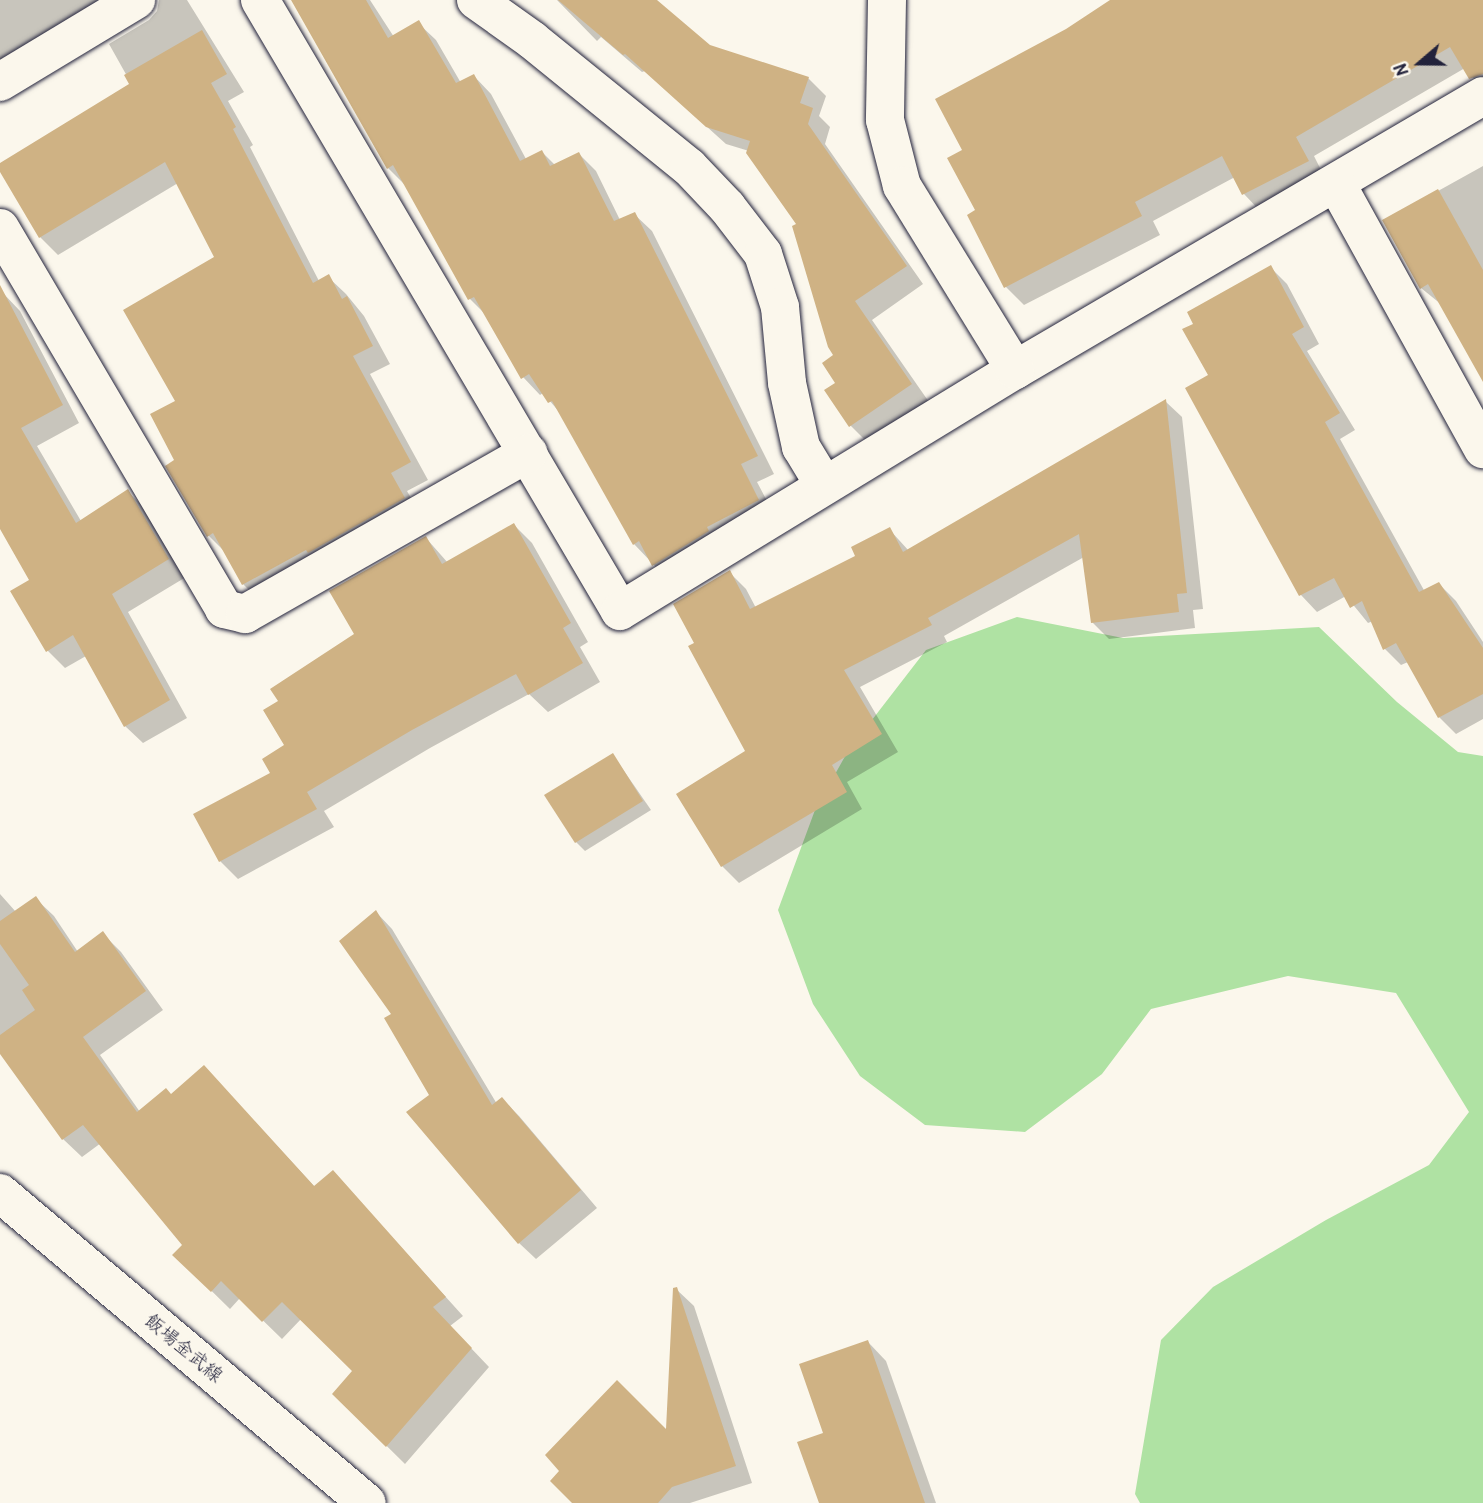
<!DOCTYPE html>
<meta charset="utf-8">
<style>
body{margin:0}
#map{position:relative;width:1483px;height:1503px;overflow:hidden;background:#fbf7ec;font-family:"Patrick Hand","Klee One",sans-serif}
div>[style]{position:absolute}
.green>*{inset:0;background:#afe2a3}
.shadow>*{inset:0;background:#0003}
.building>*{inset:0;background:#cfb284}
.roads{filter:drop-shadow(0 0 2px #22223b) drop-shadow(0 0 2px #22223b)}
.minor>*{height:38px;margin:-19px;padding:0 19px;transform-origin:19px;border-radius:19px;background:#fbf7ec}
.secondary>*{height:38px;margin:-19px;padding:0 19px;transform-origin:19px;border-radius:19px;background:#fbf7ec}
span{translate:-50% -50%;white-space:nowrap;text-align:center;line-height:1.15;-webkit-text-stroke:5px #fbf7ec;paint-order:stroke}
.street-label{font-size:19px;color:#22223b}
.north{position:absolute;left:1385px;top:28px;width:70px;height:70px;-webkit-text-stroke:5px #fbf7ec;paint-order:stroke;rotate:250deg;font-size:19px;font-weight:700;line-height:28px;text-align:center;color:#22223b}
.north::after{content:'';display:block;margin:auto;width:24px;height:32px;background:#22223b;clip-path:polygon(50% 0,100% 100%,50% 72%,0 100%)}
</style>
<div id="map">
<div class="green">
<i style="clip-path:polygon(1017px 617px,1123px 638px,1319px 627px,1397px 702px,1458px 752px,1483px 756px,1483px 1503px,1140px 1503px,1135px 1494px,1161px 1340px,1213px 1287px,1326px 1220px,1429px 1165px,1469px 1112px,1396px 993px,1288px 976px,1151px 1009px,1102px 1074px,1025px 1132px,925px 1125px,860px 1076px,813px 1004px,778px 910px,815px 810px,848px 751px,926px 650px)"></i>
</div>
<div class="shadow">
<i style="clip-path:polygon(0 0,144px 0,0 67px)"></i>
<i style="clip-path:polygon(159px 0,187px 0,244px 92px,228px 101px,253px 145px,250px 147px,319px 281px,328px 277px,346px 294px,364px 316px,390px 364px,370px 374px,428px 480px,407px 491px,421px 516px,261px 602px,243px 584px,226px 553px,208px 535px,176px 461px,177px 402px,217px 258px,178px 183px,58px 255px,40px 237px,0 169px,0 165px,132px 85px,109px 44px,149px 20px,157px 11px)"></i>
<i style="clip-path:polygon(293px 0,370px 0,394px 37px,418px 23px,436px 40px,461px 83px,474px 76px,491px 94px,526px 159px,542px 152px,555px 165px,579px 154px,596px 171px,620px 220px,634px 214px,652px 231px,774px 474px,757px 482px,776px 518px,671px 582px,654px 565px,634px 544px,561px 414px,543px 393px,540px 395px,523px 377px,488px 317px,470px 299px,406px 186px,388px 168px)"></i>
<i style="clip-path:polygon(557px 0,654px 0,709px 47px,808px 78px,826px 96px,819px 116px,830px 127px,825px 144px,923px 284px,872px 320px,929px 402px,869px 444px,851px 426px,826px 391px,838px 383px,836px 355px,799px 225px,749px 151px,726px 144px,645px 71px,642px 72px,601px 37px,597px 41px)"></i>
<i style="clip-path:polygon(1113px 0,1483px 0,1483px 90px,1465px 68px,1314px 156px,1326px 180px,1262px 213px,1244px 194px,1235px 177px,1153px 221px,1160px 235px,1024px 305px,1006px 287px,977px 211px,964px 151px,1067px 30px)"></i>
<i style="clip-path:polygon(1483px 166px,1483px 378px,1442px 305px,1421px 288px,1384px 221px)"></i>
<i style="clip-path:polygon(1270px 267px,1287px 284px,1319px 344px,1307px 351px,1355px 430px,1340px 439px,1425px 592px,1439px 584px,1456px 601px,1483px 642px,1483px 719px,1456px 734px,1439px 717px,1408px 662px,1401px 665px,1385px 649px,1373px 621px,1368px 623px,1346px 596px,1317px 612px,1301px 595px,1188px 388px,1211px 376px,1195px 324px)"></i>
<i style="clip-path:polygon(3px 293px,20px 311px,79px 423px,37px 446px,81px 521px,128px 492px,146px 509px,186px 577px,128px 612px,187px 718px,143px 743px,125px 726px,86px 656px,65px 668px,48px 651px,32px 580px,0 525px,0 294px)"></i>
<i style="clip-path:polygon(1165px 401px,1182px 417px,1203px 609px,1193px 610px,1195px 628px,1109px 639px,1092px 622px,1084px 557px,944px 636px,947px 642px,860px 687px,898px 752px,847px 782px,862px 809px,739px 883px,722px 866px,747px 751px,696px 644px,729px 572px,746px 589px,756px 608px,857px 556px,889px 529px,909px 551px)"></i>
<i style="clip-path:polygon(514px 525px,532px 543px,588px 642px,580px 647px,600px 682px,548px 712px,529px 694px,430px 748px,324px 811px,334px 827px,238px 879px,220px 861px,286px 746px,281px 702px,356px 635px,426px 538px,448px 563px)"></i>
<i style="clip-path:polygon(613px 755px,651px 810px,585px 851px,576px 842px)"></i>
<i style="clip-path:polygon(0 894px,16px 912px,35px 898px,54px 916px,78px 952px,103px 934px,121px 952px,163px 1010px,100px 1055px,140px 1112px,171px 1096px,204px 1067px,315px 1187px,333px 1172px,463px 1316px,450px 1326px,489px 1367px,405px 1464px,334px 1394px,354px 1371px,302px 1318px,282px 1339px,240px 1298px,230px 1309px,175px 1255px,185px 1245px,101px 1143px,82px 1157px,63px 1139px,0 1051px)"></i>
<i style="clip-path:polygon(376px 912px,392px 929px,497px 1104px,502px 1099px,519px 1116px,597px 1208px,536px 1259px,519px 1243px,431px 1095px,394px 1014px)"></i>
<i style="clip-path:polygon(676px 1289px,694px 1306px,752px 1483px,690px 1503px,594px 1503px,668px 1433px)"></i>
<i style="clip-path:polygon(868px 1342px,886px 1361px,936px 1503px,824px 1503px,825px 1434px)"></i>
</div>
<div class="building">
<i style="clip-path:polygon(291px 0,366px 0,388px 38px,419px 20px,456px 83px,474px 74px,520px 161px,542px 150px,550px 166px,579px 152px,614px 221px,635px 212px,758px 456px,741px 464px,759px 500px,707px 527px,709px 531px,652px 566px,639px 541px,633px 545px,552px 401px,548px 403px,529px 374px,521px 379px,474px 297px,468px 300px,393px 165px,387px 169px)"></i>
<i style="clip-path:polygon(558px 0,657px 0,710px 45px,809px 77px,800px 103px,813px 108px,808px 124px,907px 266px,855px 301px,912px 384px,849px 427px,824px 390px,835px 383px,822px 363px,833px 355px,828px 347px,792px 226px,796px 224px,746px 153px,750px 141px,706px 127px,625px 54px,623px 55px)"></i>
<i style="clip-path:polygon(1110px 0,1483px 0,1483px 74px,1469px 79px,1450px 47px,1296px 137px,1309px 161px,1242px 195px,1222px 156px,1135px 202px,1142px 216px,1004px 288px,967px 215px,975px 210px,947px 158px,962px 150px,935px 99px,1066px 29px)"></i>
<i style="clip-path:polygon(202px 30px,227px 74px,211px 83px,236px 127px,233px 129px,313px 283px,329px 274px,342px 299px,347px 296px,373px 346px,353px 356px,411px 462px,391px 473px,405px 498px,308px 553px,306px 550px,242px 585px,213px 533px,207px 537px,165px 466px,174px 460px,150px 414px,175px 401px,123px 310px,214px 257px,165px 162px,39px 238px,0 172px,0 163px,129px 84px,124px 75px)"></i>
<i style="clip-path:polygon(1438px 189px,1483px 270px,1483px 382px,1428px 284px,1420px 289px,1382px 220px)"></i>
<i style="clip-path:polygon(1271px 265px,1304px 327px,1292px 334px,1340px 413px,1325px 422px,1419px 592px,1439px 582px,1483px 648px,1483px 694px,1438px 718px,1396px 643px,1383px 650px,1362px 601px,1350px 608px,1334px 578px,1299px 596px,1185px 388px,1208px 375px,1182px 329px,1193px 324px,1187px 312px)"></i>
<i style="clip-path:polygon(0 285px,63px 405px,21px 428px,76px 523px,128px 489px,169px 559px,112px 594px,170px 700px,124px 727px,73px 635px,46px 652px,10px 591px,29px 580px,0 529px)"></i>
<i style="clip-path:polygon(1166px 399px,1187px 593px,1177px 594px,1179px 612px,1091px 623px,1079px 534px,928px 618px,932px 625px,844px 670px,882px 734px,832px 765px,847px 792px,721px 867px,676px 794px,745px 751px,688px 646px,694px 643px,673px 604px,730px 570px,750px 609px,855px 556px,851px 547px,890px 527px,903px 552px)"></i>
<i style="clip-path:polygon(514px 523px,571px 623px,563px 628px,583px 663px,528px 695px,516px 674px,412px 730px,307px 792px,317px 809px,219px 862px,193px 814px,270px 773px,262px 759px,284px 745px,263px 710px,278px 701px,270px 689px,354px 634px,329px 591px,426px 536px,442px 564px)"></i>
<i style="clip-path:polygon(613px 753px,643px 801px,575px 843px,544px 795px)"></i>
<i style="clip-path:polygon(36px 896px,75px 952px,103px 931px,146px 991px,83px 1037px,137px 1112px,166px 1088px,171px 1094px,204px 1065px,314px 1186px,333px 1170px,446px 1297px,433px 1307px,472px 1348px,386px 1447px,332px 1394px,352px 1371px,282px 1302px,262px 1322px,221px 1281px,211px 1292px,172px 1255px,182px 1245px,83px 1125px,62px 1140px,0 1054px,0 1035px,35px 1010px,22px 990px,29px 985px,0 944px,0 921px)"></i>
<i style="clip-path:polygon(376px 910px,492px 1105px,502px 1097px,581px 1190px,518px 1244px,406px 1112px,429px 1095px,384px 1018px,391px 1014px,339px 941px)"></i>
<i style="clip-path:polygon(677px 1287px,736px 1466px,672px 1487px,658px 1503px,572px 1503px,550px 1481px,559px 1471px,545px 1455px,617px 1380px,666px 1429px,673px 1288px)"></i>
<i style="clip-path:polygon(868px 1340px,925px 1503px,819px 1503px,797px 1442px,823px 1433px,799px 1364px)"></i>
</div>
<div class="roads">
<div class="minor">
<i style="left:260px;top:0;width:709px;rotate:59.49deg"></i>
<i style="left:620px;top:611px;width:463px;rotate:-31.4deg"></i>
<i style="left:1015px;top:370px;width:542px;rotate:-30.35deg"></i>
<i style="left:476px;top:0;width:69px;rotate:35.5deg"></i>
<i style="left:532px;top:40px;width:202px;rotate:39deg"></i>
<i style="left:689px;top:167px;width:55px;rotate:46.5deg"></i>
<i style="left:727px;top:207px;width:59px;rotate:52.5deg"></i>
<i style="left:763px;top:254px;width:56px;rotate:72.2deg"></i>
<i style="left:780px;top:307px;width:76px;rotate:84.7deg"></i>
<i style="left:787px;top:383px;width:66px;rotate:77.7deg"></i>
<i style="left:801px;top:447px;width:44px;rotate:58.8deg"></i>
<i style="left:887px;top:0;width:120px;rotate:91deg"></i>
<i style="left:885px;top:120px;width:68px;rotate:75.6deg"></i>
<i style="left:902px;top:186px;width:216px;rotate:58.4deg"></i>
<i style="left:0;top:82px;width:159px;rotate:-31.1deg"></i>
<i style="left:1336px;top:183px;width:304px;rotate:61.1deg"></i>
<i style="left:0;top:228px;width:442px;rotate:59.5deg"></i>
<i style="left:224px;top:609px;width:22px;rotate:13deg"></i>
<i style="left:245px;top:614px;width:326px;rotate:-29.6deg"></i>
</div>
<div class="secondary">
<i style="left:0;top:1193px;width:480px;rotate:40.2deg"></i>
</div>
</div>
<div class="street-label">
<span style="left:184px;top:1348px;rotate:40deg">飯場金武線</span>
</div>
<div class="north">N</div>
</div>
